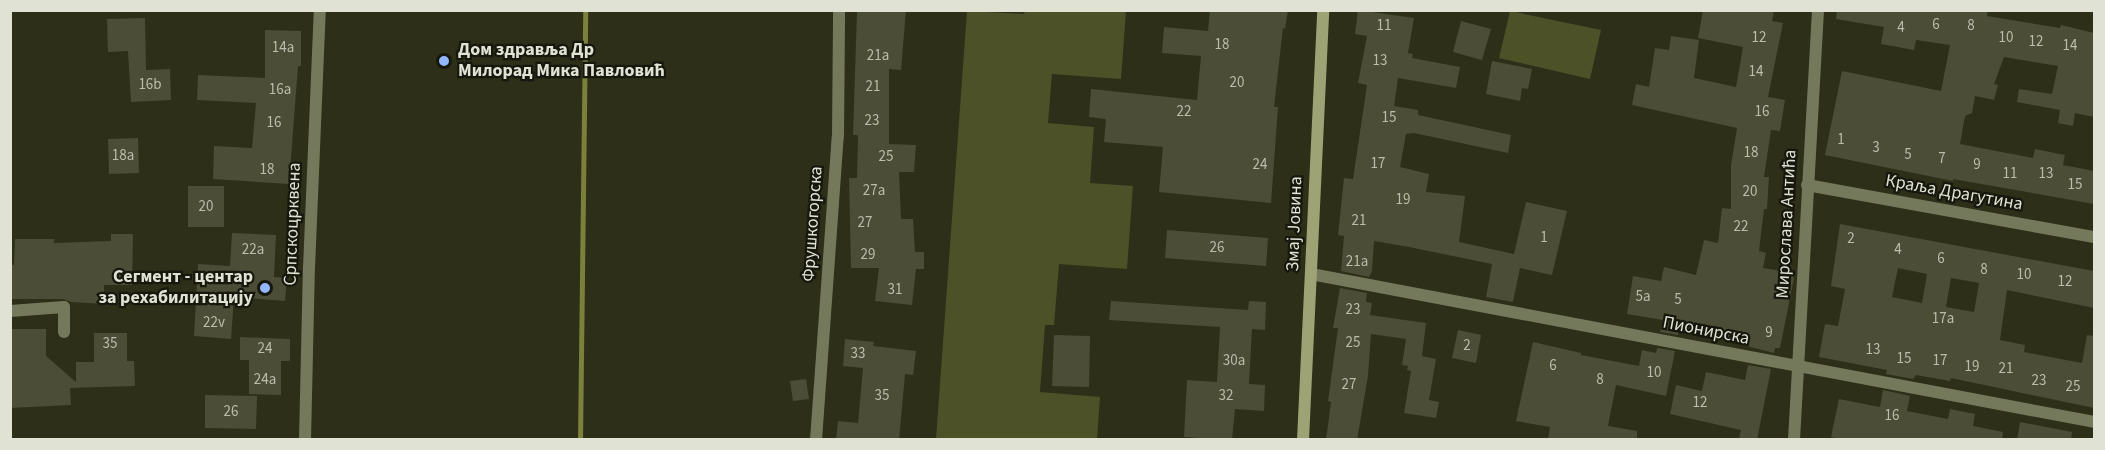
<!DOCTYPE html>
<meta charset="utf-8">
<style>
body{margin:0}
#map{position:relative;width:2105px;height:450px;overflow:hidden;background:#2d2f19;font-family:"Source Sans 3",sans-serif}
div>[style]{position:absolute}
.green>*{inset:0;background:#4d5128}
.stream>*{height:5px;margin:-2.5px;padding:0 2.5px;transform-origin:2.5px;border-radius:2.5px;background:#7b813a}
.building>*{inset:0;background:#4b4d36}
.street>*{height:12px;margin:-6px;padding:0 6px;transform-origin:6px;border-radius:6px;background:#75795c}
.secondary>*{height:12px;margin:-6px;padding:0 6px;transform-origin:6px;border-radius:6px;background:#9ea375}
.dots>*{width:16px;height:16px;translate:-50% -50%;box-sizing:border-box;border:3px solid #16170d;border-radius:50%}
span{translate:-50% -50%;white-space:nowrap;text-align:center;line-height:1.15;-webkit-text-stroke:4.5px #16170d;paint-order:stroke}
.number-label{font-size:15px;color:#bbbdac}
.number-label span{-webkit-text-stroke-width:0}
.poi-label{font-size:18px;color:#e0e2d4;font-weight:700}
.left{translate:0 -50%;text-align:left}
.right{translate:-100% -50%;text-align:right}
.street-label{font-size:18px;color:#e0e2d4}
.frame{position:absolute;inset:0;border:12px solid #e0e2d4;pointer-events:none}
</style>
<div id="map">
<div class="green">
<i style="clip-path:polygon(1025px 10px,1126px 11px,1121px 79px,1052px 74px,1048px 123px,1094px 127px,1090px 183px,1133px 186px,1127px 269px,1059px 264px,1054px 325px,1045px 325px,1040px 392px,1100px 397px,1097px 439px,936px 439px,967px 11px,1024px 14px)"></i>
<i style="clip-path:polygon(1510px 11px,1601px 30px,1590px 79px,1499px 58px)"></i>
</div>
<div class="stream">
<i style="left:580px;top:440px;width:430px;rotate:-89.3deg"></i>
</div>
<div class="building">
<i style="clip-path:polygon(857px 10px,906px 10px,901px 70px,889px 69px,889px 144px,916px 145px,914px 172px,899px 172px,901px 219px,913px 219px,915px 252px,924px 252px,924px 269px,916px 269px,912px 305px,875px 301px,879px 268px,851px 268px,849px 178px,857px 178px,858px 135px,853px 135px)"></i>
<i style="clip-path:polygon(1210px 10px,1288px 10px,1285px 29px,1283px 28px,1274px 107px,1278px 107px,1271px 203px,1159px 192px,1163px 147px,1104px 142px,1106px 119px,1089px 117px,1091px 89px,1197px 100px,1201px 56px,1162px 53px,1164px 27px,1208px 31px)"></i>
<i style="clip-path:polygon(1358px 10px,1414px 18px,1408px 53px,1413px 54px,1412px 58px,1460px 67px,1456px 88px,1398px 78px,1394px 106px,1418px 110px,1418px 115px,1511px 135px,1508px 153px,1414px 133px,1406px 134px,1400px 167px,1429px 174px,1426px 192px,1465px 196px,1459px 242px,1514px 254px,1526px 202px,1567px 211px,1552px 275px,1520px 268px,1513px 302px,1486px 297px,1492px 264px,1409px 247px,1374px 241px,1372px 271px,1369px 277px,1341px 271px,1344px 236px,1338px 235px,1344px 178px,1353px 179px,1367px 85px,1358px 83px,1367px 36px,1355px 34px)"></i>
<i style="clip-path:polygon(1703px 10px,1774px 10px,1772px 21px,1783px 23px,1768px 97px,1785px 100px,1780px 131px,1771px 130px,1764px 177px,1769px 177px,1767px 209px,1764px 209px,1759px 251px,1766px 253px,1763px 268px,1795px 273px,1780px 348px,1775px 348px,1774px 353px,1688px 331px,1679px 331px,1678px 335px,1660px 332px,1663px 320px,1627px 314px,1633px 276px,1661px 281px,1664px 267px,1696px 275px,1704px 240px,1718px 243px,1722px 208px,1731px 209px,1731px 165px,1737px 128px,1632px 105px,1636px 84px,1649px 87px,1655px 48px,1669px 50px,1671px 36px,1699px 40px,1694px 78px,1736px 87px,1743px 47px,1698px 38px)"></i>
<i style="clip-path:polygon(1837px 10px,1988px 10px,1987px 16px,2060px 28px,2061px 25px,2094px 33px,2094px 117px,2075px 113px,2073px 126px,2058px 123px,2060px 110px,2017px 102px,2019px 89px,2052px 94px,2058px 66px,2004px 57px,1994px 84px,1998px 85px,1994px 100px,1975px 96px,1972px 113px,1965px 116px,1960px 144px,2033px 158px,2035px 149px,2065px 155px,2063px 165px,2094px 171px,2094px 204px,1953px 179px,1953px 181px,1825px 155px,1842px 71px,1941px 91px,1950px 45px,1916px 40px,1914px 50px,1881px 44px,1884px 27px,1836px 19px)"></i>
<i style="clip-path:polygon(145px 18px,146px 70px,170px 69px,171px 100px,131px 102px,128px 51px,108px 52px,107px 19px)"></i>
<i style="clip-path:polygon(1461px 21px,1491px 29px,1482px 60px,1453px 52px)"></i>
<i style="clip-path:polygon(265px 30px,301px 31px,301px 66px,298px 66px,289px 184px,213px 179px,214px 146px,252px 148px,256px 103px,197px 100px,198px 75px,265px 78px)"></i>
<i style="clip-path:polygon(1492px 61px,1532px 69px,1528px 89px,1522px 88px,1520px 101px,1486px 94px)"></i>
<i style="clip-path:polygon(138px 138px,139px 173px,109px 174px,108px 139px)"></i>
<i style="clip-path:polygon(188px 186px,224px 186px,224px 227px,188px 227px)"></i>
<i style="clip-path:polygon(evenodd,1840px 224px,2094px 271px,2094px 308px,2007px 290px,2000px 340px,2025px 345px,2024px 352px,2082px 363px,2087px 335px,2094px 336px,2094px 408px,1951px 378px,1950px 381px,1916px 375px,1913px 379px,1886px 374px,1887px 370px,1819px 357px,1825px 324px,1838px 326px,1845px 289px,1831px 286px,1840px 224px,1898px 268px,1927px 274px,1922px 303px,1892px 297px,1898px 268px,1840px 224px,1951px 278px,1979px 283px,1974px 312px,1946px 307px,1951px 278px)"></i>
<i style="clip-path:polygon(1167px 230px,1268px 238px,1266px 266px,1165px 258px)"></i>
<i style="clip-path:polygon(232px 233px,276px 235px,274px 277px,287px 278px,285px 301px,234px 297px,231px 339px,194px 336px,198px 264px,230px 266px)"></i>
<i style="clip-path:polygon(111px 234px,133px 234px,132px 285px,104px 285px,104px 304px,71px 302px,63px 299px,10px 299px,10px 265px,14px 265px,15px 239px,54px 239px,54px 243px,111px 241px)"></i>
<i style="clip-path:polygon(1340px 288px,1367px 293px,1366px 302px,1372px 303px,1370px 315px,1426px 323px,1422px 356px,1436px 359px,1429px 400px,1439px 402px,1436px 418px,1404px 413px,1411px 371px,1407px 370px,1408px 366px,1402px 365px,1406px 339px,1371px 334px,1368px 376px,1357px 440px,1326px 440px,1331px 402px,1328px 401px,1338px 328px,1333px 328px)"></i>
<i style="clip-path:polygon(1111px 301px,1248px 310px,1249px 301px,1266px 302px,1265px 330px,1252px 329px,1249px 384px,1265px 385px,1264px 411px,1235px 409px,1232px 440px,1184px 437px,1187px 380px,1217px 382px,1220px 327px,1109px 320px)"></i>
<i style="clip-path:polygon(10px 329px,46px 329px,46px 356px,76px 382px,76px 362px,94px 362px,94px 333px,127px 333px,127px 361px,134px 361px,135px 386px,70px 388px,71px 405px,10px 408px)"></i>
<i style="clip-path:polygon(1458px 330px,1481px 335px,1476px 363px,1452px 358px)"></i>
<i style="clip-path:polygon(1054px 335px,1090px 336px,1089px 387px,1052px 386px)"></i>
<i style="clip-path:polygon(240px 337px,290px 339px,290px 361px,281px 361px,281px 395px,249px 394px,249px 360px,240px 360px)"></i>
<i style="clip-path:polygon(845px 339px,874px 342px,873px 346px,916px 351px,913px 375px,905px 374px,899px 440px,836px 440px,838px 421px,858px 423px,863px 368px,843px 366px)"></i>
<i style="clip-path:polygon(1533px 342px,1581px 353px,1581px 355px,1639px 366px,1642px 350px,1656px 353px,1657px 348px,1675px 351px,1666px 396px,1616px 385px,1608px 426px,1637px 431px,1637px 440px,1548px 440px,1550px 427px,1516px 421px)"></i>
<i style="clip-path:polygon(1748px 365px,1771px 369px,1757px 440px,1739px 438px,1741px 430px,1670px 414px,1676px 385px,1702px 391px,1706px 372px,1745px 380px)"></i>
<i style="clip-path:polygon(806px 379px,809px 399px,793px 401px,790px 381px)"></i>
<i style="clip-path:polygon(1883px 390px,1910px 396px,1907px 411px,1948px 419px,1950px 409px,1975px 414px,1973px 426px,2003px 432px,2002px 440px,1845px 440px,1831px 437px,1839px 399px,1880px 407px)"></i>
<i style="clip-path:polygon(205px 395px,257px 396px,256px 429px,205px 428px)"></i>
<i style="clip-path:polygon(2020px 422px,2072px 432px,2071px 440px,2017px 440px)"></i>
</div>
<div class="street">
<i style="left:1807px;top:185px;width:292px;rotate:10.3deg"></i>
<i style="left:1311px;top:274px;width:797px;rotate:10.7deg"></i>
<i style="left:10px;top:311px;width:54px;rotate:-4.2deg"></i>
<i style="left:64px;top:307px;width:25px;rotate:90deg"></i>
<i style="left:305px;top:440px;width:172px;rotate:-88.7deg"></i>
<i style="left:309px;top:268px;width:258px;rotate:-87.6deg"></i>
<i style="left:816px;top:440px;width:305px;rotate:-85.9deg"></i>
<i style="left:838px;top:136px;width:126px;rotate:-89.5deg"></i>
<i style="left:1794px;top:440px;width:431px;rotate:-86.8deg"></i>
</div>
<div class="secondary">
<i style="left:1303px;top:440px;width:430px;rotate:-87.3deg"></i>
</div>
<div class="dots">
<i style="left:444px;top:61px;background:#93b7fd"></i>
<i style="left:265px;top:288px;background:#93b7fd"></i>
</div>
<div class="number-label">
<span style="left:1936px;top:25px">6</span>
<span style="left:1384px;top:26px">11</span>
<span style="left:1971px;top:26px">8</span>
<span style="left:1901px;top:28px">4</span>
<span style="left:1759px;top:38px">12</span>
<span style="left:2006px;top:38px">10</span>
<span style="left:2036px;top:42px">12</span>
<span style="left:1222px;top:45px">18</span>
<span style="left:2070px;top:46px">14</span>
<span style="left:283px;top:48px">14a</span>
<span style="left:878px;top:56px">21a</span>
<span style="left:1380px;top:61px">13</span>
<span style="left:1756px;top:72px">14</span>
<span style="left:1237px;top:83px">20</span>
<span style="left:150px;top:85px">16b</span>
<span style="left:873px;top:87px">21</span>
<span style="left:280px;top:90px">16a</span>
<span style="left:1184px;top:112px">22</span>
<span style="left:1762px;top:112px">16</span>
<span style="left:1389px;top:118px">15</span>
<span style="left:872px;top:121px">23</span>
<span style="left:274px;top:123px">16</span>
<span style="left:1841px;top:140px">1</span>
<span style="left:1876px;top:148px">3</span>
<span style="left:1751px;top:153px">18</span>
<span style="left:1908px;top:155px">5</span>
<span style="left:123px;top:156px">18a</span>
<span style="left:886px;top:157px">25</span>
<span style="left:1942px;top:159px">7</span>
<span style="left:1378px;top:164px">17</span>
<span style="left:1260px;top:165px">24</span>
<span style="left:1977px;top:165px">9</span>
<span style="left:267px;top:170px">18</span>
<span style="left:2010px;top:174px">11</span>
<span style="left:2046px;top:174px">13</span>
<span style="left:2075px;top:185px">15</span>
<span style="left:874px;top:191px">27a</span>
<span style="left:1750px;top:192px">20</span>
<span style="left:1403px;top:200px">19</span>
<span style="left:206px;top:207px">20</span>
<span style="left:1359px;top:221px">21</span>
<span style="left:865px;top:223px">27</span>
<span style="left:1741px;top:227px">22</span>
<span style="left:1544px;top:238px">1</span>
<span style="left:1851px;top:239px">2</span>
<span style="left:1217px;top:248px">26</span>
<span style="left:253px;top:250px">22a</span>
<span style="left:1898px;top:250px">4</span>
<span style="left:868px;top:255px">29</span>
<span style="left:1941px;top:259px">6</span>
<span style="left:1357px;top:262px">21a</span>
<span style="left:1984px;top:270px">8</span>
<span style="left:2024px;top:275px">10</span>
<span style="left:2065px;top:282px">12</span>
<span style="left:895px;top:290px">31</span>
<span style="left:1643px;top:297px">5a</span>
<span style="left:1678px;top:300px">5</span>
<span style="left:1353px;top:310px">23</span>
<span style="left:1943px;top:319px">17a</span>
<span style="left:214px;top:323px">22v</span>
<span style="left:1769px;top:333px">9</span>
<span style="left:1353px;top:343px">25</span>
<span style="left:110px;top:344px">35</span>
<span style="left:1467px;top:346px">2</span>
<span style="left:265px;top:349px">24</span>
<span style="left:1873px;top:350px">13</span>
<span style="left:858px;top:354px">33</span>
<span style="left:1904px;top:359px">15</span>
<span style="left:1234px;top:361px">30a</span>
<span style="left:1940px;top:361px">17</span>
<span style="left:1553px;top:366px">6</span>
<span style="left:1972px;top:367px">19</span>
<span style="left:2006px;top:369px">21</span>
<span style="left:1654px;top:373px">10</span>
<span style="left:265px;top:380px">24a</span>
<span style="left:1600px;top:380px">8</span>
<span style="left:2039px;top:381px">23</span>
<span style="left:1349px;top:385px">27</span>
<span style="left:2073px;top:387px">25</span>
<span style="left:882px;top:396px">35</span>
<span style="left:1226px;top:396px">32</span>
<span style="left:1700px;top:403px">12</span>
<span style="left:231px;top:412px">26</span>
<span style="left:1892px;top:416px">16</span>
</div>
<div class="poi-label">
<span class="left" style="left:458px;top:61px">Дом здравља Др<br>Милорад Мика Павловић</span>
<span class="right" style="left:253px;top:288px">Сегмент - центар<br>за рехабилитацију</span>
</div>
<div class="street-label">
<span style="left:1954px;top:193px;rotate:10deg">Краља Драгутина</span>
<span style="left:293px;top:224px;rotate:-88deg">Српскоцрквена</span>
<span style="left:813px;top:224px;rotate:-86deg">Фрушкогорска</span>
<span style="left:1295px;top:224px;rotate:-88deg">Змај Јовина</span>
<span style="left:1787px;top:224px;rotate:-87deg">Мирослава Антића</span>
<span style="left:1706px;top:331px;rotate:11deg">Пионирска</span>
</div>
<div class="frame"></div>
</div>
